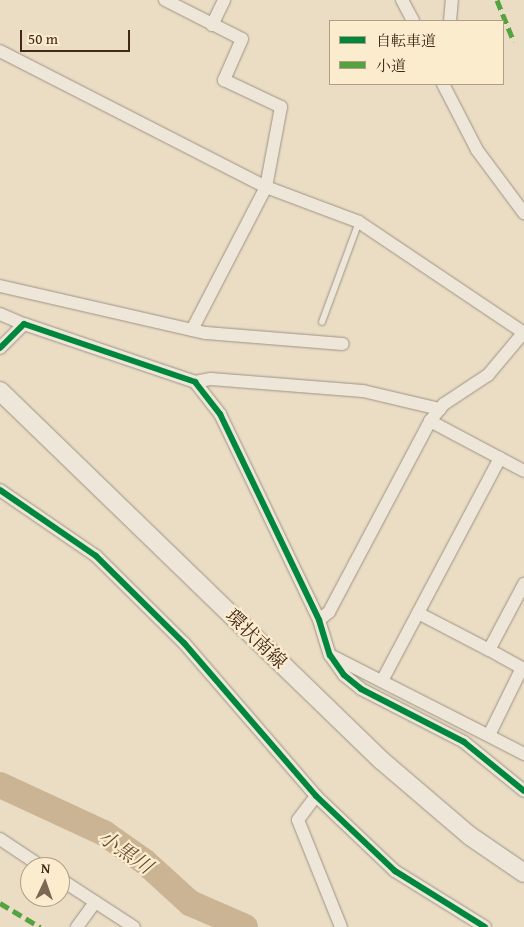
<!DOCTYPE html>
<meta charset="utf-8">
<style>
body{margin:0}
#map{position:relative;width:524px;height:927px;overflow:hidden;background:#eaddc4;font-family:"Gentium Book Plus","Noto Serif JP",serif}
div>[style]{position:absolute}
.river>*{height:26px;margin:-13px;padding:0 13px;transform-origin:13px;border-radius:13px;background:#cab494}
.roads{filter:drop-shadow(0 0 1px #9e9384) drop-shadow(0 0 1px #9e9384)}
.lane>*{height:6px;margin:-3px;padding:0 3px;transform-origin:3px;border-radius:3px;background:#ede6d9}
.street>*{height:12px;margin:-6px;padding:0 6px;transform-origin:6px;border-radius:6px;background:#ede6d9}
.secondary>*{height:18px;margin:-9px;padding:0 9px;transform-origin:9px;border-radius:9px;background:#ede6d9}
.quiet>*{height:5px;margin-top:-2.5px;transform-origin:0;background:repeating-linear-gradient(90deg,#55a340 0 10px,transparent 0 15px)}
.cycleway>*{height:6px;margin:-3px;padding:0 3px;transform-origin:3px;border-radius:3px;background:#00873e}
span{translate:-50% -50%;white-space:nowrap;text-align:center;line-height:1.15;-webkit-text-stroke:4.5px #fcecce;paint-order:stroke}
.street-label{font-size:19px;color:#432717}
.water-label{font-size:20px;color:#674c36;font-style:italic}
.legend{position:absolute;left:329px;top:20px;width:175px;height:65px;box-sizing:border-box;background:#fcecce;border:1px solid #b29d85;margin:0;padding:6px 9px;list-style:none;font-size:15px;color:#432717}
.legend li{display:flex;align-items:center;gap:10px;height:25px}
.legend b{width:25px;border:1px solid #b29d85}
.north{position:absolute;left:20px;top:857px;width:50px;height:50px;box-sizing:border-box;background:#fcecce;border:1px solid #b29d85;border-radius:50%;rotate:3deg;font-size:14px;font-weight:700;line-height:20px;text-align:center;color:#432717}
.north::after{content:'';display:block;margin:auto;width:18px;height:22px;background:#7d6754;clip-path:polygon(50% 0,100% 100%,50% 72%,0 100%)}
.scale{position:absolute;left:20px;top:30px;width:110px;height:22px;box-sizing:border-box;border:2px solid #432717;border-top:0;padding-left:6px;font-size:15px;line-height:18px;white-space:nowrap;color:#432717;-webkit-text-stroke:4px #fcecce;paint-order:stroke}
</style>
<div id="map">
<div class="river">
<i style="left:0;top:785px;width:115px;rotate:24.8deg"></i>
<i style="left:104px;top:833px;width:50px;rotate:35.3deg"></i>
<i style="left:145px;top:862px;width:61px;rotate:42.3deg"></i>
<i style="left:190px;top:903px;width:60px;rotate:23.6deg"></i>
</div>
<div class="roads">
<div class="lane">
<i style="left:322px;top:322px;width:107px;rotate:-69.7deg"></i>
</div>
<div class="street">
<i style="left:165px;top:0;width:86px;rotate:26.9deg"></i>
<i style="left:242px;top:39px;width:45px;rotate:113.7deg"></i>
<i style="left:224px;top:80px;width:63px;rotate:25.3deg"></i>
<i style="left:281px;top:107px;width:81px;rotate:100.6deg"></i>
<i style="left:266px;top:187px;width:161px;rotate:117.4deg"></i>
<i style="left:402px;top:0;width:24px;rotate:62deg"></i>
<i style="left:450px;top:21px;width:21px;rotate:-85deg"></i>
<i style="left:212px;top:25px;width:28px;rotate:-64deg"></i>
<i style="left:0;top:51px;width:299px;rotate:27.1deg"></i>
<i style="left:266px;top:187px;width:99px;rotate:20.6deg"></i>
<i style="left:359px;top:222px;width:197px;rotate:33.9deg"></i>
<i style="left:443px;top:84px;width:74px;rotate:62.7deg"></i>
<i style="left:477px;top:150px;width:79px;rotate:53.3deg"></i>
<i style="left:0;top:286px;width:211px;rotate:12.9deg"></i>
<i style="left:206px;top:333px;width:137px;rotate:4.6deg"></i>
<i style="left:0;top:314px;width:26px;rotate:23deg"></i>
<i style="left:0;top:348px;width:34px;rotate:-45deg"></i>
<i style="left:24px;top:324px;width:181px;rotate:18.7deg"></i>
<i style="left:195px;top:382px;width:41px;rotate:52deg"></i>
<i style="left:220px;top:414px;width:229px;rotate:64.3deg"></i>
<i style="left:319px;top:620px;width:37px;rotate:73deg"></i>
<i style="left:330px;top:655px;width:24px;rotate:55deg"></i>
<i style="left:344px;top:675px;width:22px;rotate:39deg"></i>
<i style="left:361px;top:689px;width:116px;rotate:27.2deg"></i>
<i style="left:464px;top:742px;width:77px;rotate:39.2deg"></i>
<i style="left:195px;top:382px;width:16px;rotate:-11deg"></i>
<i style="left:211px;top:379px;width:152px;rotate:4.5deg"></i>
<i style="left:363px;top:391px;width:79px;rotate:13.2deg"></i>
<i style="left:430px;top:421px;width:106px;rotate:28deg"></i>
<i style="left:0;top:490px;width:116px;rotate:34.5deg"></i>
<i style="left:96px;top:556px;width:124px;rotate:44.7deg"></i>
<i style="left:184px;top:643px;width:202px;rotate:49.2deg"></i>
<i style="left:316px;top:796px;width:109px;rotate:43.5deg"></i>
<i style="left:395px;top:871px;width:106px;rotate:31.9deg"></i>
<i style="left:418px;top:613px;width:80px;rotate:27.5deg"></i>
<i style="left:319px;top:620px;width:13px;rotate:-39deg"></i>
<i style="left:329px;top:612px;width:216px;rotate:-62.1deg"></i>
<i style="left:430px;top:421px;width:22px;rotate:-51deg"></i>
<i style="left:444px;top:404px;width:53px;rotate:-33.4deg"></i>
<i style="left:488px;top:375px;width:56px;rotate:-50.1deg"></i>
<i style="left:332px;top:656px;width:216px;rotate:27deg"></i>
<i style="left:383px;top:679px;width:250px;rotate:-62.1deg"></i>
<i style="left:489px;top:735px;width:75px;rotate:-63.8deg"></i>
<i style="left:522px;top:668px;width:38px;rotate:-151deg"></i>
<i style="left:489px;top:650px;width:75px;rotate:-62.1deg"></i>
<i style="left:316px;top:796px;width:30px;rotate:127deg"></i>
<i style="left:298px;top:820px;width:115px;rotate:68.1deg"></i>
<i style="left:0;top:839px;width:50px;rotate:33.7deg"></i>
<i style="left:60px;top:879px;width:88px;rotate:33deg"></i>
<i style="left:77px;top:927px;width:31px;rotate:-54deg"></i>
</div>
<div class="secondary">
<i style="left:0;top:391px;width:530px;rotate:44.08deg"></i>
<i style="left:381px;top:760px;width:117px;rotate:40.5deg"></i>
<i style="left:470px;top:836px;width:65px;rotate:34.4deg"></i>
</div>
</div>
<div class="quiet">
<i style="left:497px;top:0;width:45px;rotate:68deg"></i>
<i style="left:0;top:903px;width:47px;rotate:31deg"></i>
</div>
<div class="cycleway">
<i style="left:0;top:348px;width:34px;rotate:-45deg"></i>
<i style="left:24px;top:324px;width:181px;rotate:18.7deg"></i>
<i style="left:195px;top:382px;width:41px;rotate:52deg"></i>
<i style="left:220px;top:414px;width:229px;rotate:64.3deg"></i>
<i style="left:319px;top:620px;width:37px;rotate:73deg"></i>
<i style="left:330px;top:655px;width:24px;rotate:55deg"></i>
<i style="left:344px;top:675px;width:22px;rotate:39deg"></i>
<i style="left:361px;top:689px;width:116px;rotate:27.2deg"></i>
<i style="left:464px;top:742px;width:77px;rotate:39.2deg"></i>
<i style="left:0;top:490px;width:116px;rotate:34.5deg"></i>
<i style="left:96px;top:556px;width:124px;rotate:44.7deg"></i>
<i style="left:184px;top:643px;width:202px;rotate:49.2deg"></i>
<i style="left:316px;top:796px;width:109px;rotate:43.5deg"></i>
<i style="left:395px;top:871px;width:106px;rotate:31.9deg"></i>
</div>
<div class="street-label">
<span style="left:256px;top:639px;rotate:44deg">環状南線</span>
</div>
<div class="water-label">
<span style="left:126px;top:851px;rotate:35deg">小黒川</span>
</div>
<ul class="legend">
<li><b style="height:6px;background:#00873e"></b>自転車道</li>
<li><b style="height:6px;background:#55a340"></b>小道</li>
</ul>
<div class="north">N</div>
<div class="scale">50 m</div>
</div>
